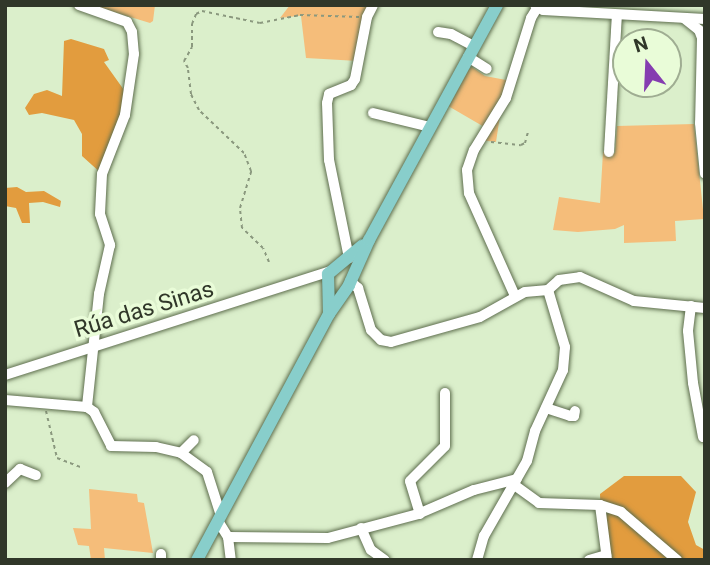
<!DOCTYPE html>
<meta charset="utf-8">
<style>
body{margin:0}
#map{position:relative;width:710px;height:565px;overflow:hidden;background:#dbefcb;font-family:Roboto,sans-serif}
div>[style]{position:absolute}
.green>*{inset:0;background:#f5bd7a}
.forest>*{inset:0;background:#e29c3e}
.path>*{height:2px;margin-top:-1px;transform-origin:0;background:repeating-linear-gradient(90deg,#8a987e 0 3.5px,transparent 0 7px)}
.roads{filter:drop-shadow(0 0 2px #5e6e4e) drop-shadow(0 0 2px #5e6e4e)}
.minor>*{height:10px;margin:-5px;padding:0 5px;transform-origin:5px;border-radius:5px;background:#fff}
.major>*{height:12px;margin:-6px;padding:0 6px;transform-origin:6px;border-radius:6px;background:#88cecb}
span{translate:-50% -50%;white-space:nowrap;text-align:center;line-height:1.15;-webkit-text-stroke:7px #e9fcd8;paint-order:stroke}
.street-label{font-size:23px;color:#303729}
.frame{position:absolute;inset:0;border:7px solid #303729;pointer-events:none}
.north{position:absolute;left:612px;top:28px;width:70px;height:70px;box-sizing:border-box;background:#e9fcd8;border:2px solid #9fad92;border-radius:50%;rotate:342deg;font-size:19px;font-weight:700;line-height:28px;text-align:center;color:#303729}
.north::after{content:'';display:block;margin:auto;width:24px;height:32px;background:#853db0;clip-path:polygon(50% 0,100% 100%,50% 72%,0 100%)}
</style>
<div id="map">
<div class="green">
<i style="clip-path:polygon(91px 5px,155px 5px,153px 21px,150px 23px)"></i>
<i style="clip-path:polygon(290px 5px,373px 5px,358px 61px,306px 58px,301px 16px,306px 15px,280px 18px)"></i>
<i style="clip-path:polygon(472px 67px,485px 76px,512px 81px,501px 109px,496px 142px,480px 140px,486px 128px,443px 103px,458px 76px)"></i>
<i style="clip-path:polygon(694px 124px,704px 219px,675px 221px,676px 241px,624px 243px,624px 225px,615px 229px,578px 232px,553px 230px,559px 197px,600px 203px,603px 152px,615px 153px,617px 126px)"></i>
<i style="clip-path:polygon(89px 489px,137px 494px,138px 502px,144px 503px,153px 553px,104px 548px,105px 560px,91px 560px,89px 546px,78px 545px,73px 528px,91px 529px)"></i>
</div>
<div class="forest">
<i style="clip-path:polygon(71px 39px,104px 49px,109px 60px,104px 62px,129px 97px,102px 174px,82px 156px,82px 134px,74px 120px,42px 113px,29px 115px,25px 108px,34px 94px,47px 90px,62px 96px,64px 41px)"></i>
<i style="clip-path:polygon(17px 187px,26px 192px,44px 191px,61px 201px,60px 207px,43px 202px,29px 203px,30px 223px,22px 223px,16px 208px,5px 206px,5px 188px)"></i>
<i style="clip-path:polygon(624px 476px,681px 476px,696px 492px,688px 522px,696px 545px,705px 550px,705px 560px,608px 560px,601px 523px,600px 494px)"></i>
</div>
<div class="path">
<i style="left:491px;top:142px;width:30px;rotate:6deg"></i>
<i style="left:521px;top:145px;width:4px;rotate:-27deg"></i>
<i style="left:525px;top:143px;width:11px;rotate:-75deg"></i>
<i style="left:269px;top:262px;width:15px;rotate:-113deg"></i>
<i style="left:263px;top:248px;width:29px;rotate:-136deg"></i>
<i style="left:242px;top:228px;width:20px;rotate:-96deg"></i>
<i style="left:240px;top:208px;width:39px;rotate:-73deg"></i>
<i style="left:251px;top:171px;width:19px;rotate:-111deg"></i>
<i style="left:244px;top:153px;width:62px;rotate:-136.3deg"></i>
<i style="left:199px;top:110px;width:18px;rotate:-117deg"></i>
<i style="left:191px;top:94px;width:26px;rotate:-97deg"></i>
<i style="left:188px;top:68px;width:8px;rotate:-120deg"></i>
<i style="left:184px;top:61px;width:16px;rotate:-60deg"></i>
<i style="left:192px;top:47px;width:23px;rotate:-90deg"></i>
<i style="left:192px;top:24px;width:11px;rotate:-68deg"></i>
<i style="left:196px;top:14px;width:7px;rotate:-27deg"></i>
<i style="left:202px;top:11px;width:59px;rotate:11.7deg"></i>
<i style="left:260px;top:23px;width:41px;rotate:-11.3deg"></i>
<i style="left:300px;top:15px;width:59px;rotate:1.9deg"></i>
<i style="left:46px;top:411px;width:48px;rotate:76.8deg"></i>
<i style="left:57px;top:458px;width:26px;rotate:21deg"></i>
</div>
<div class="roads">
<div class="minor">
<i style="left:79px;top:5px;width:51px;rotate:19.5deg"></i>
<i style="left:127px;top:22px;width:11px;rotate:63deg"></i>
<i style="left:132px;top:32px;width:22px;rotate:85deg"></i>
<i style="left:134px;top:54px;width:62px;rotate:98.4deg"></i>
<i style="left:125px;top:115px;width:63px;rotate:111.3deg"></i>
<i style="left:102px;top:174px;width:40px;rotate:92.9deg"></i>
<i style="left:100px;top:214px;width:33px;rotate:72deg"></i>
<i style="left:110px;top:245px;width:50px;rotate:102.7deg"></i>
<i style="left:99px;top:294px;width:114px;rotate:96.1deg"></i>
<i style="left:535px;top:5px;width:9px;rotate:32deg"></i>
<i style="left:543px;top:10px;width:162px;rotate:3.2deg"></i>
<i style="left:684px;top:18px;width:19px;rotate:39deg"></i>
<i style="left:699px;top:30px;width:9px;rotate:69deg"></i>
<i style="left:702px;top:38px;width:85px;rotate:91.3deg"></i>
<i style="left:700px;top:123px;width:51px;rotate:84.4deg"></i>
<i style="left:438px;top:32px;width:13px;rotate:9deg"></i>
<i style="left:451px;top:34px;width:26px;rotate:28deg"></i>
<i style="left:468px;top:57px;width:22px;rotate:32deg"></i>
<i style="left:373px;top:113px;width:59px;rotate:13.8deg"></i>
<i style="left:609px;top:152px;width:137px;rotate:-86.7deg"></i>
<i style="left:349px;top:258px;width:100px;rotate:-101.5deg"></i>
<i style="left:329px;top:160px;width:57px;rotate:-92deg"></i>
<i style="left:327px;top:103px;width:9px;rotate:-77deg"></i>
<i style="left:329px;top:94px;width:24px;rotate:-22deg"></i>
<i style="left:351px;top:85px;width:7px;rotate:-56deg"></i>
<i style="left:355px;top:79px;width:63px;rotate:-79deg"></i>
<i style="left:367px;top:17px;width:13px;rotate:-63deg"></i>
<i style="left:350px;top:281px;width:11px;rotate:41deg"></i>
<i style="left:358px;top:288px;width:44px;rotate:72.8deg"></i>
<i style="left:371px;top:330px;width:14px;rotate:45deg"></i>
<i style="left:381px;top:340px;width:10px;rotate:11deg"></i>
<i style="left:391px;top:342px;width:92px;rotate:-15.7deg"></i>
<i style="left:480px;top:317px;width:51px;rotate:-29.1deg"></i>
<i style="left:525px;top:292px;width:23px;rotate:-5deg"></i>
<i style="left:548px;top:290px;width:15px;rotate:-42deg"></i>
<i style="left:559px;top:280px;width:21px;rotate:-8deg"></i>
<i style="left:580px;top:277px;width:59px;rotate:24deg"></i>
<i style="left:634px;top:301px;width:71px;rotate:5.6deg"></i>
<i style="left:515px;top:296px;width:113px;rotate:-114.1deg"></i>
<i style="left:469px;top:193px;width:23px;rotate:-95deg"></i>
<i style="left:467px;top:170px;width:21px;rotate:-71deg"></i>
<i style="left:474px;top:150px;width:61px;rotate:-58.4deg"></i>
<i style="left:506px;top:98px;width:84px;rotate:-72.6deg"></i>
<i style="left:531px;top:18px;width:12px;rotate:-59deg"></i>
<i style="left:691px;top:306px;width:25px;rotate:97deg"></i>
<i style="left:688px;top:331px;width:52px;rotate:84.5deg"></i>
<i style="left:693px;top:383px;width:55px;rotate:79.5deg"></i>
<i style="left:5px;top:375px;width:342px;rotate:-17.7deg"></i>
<i style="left:5px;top:400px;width:82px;rotate:4.9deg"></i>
<i style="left:87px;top:407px;width:9px;rotate:36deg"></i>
<i style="left:94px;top:412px;width:38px;rotate:63deg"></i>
<i style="left:111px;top:446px;width:45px;rotate:1.3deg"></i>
<i style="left:156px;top:447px;width:26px;rotate:13deg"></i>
<i style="left:181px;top:453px;width:32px;rotate:36deg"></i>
<i style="left:207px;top:472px;width:46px;rotate:72.3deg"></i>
<i style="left:546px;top:408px;width:25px;rotate:18deg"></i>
<i style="left:570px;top:416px;width:4px"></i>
<i style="left:574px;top:416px;width:5px;rotate:-79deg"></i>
<i style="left:181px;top:453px;width:18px;rotate:-45deg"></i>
<i style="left:5px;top:483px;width:21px;rotate:-43deg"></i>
<i style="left:20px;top:469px;width:17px;rotate:21deg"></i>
<i style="left:513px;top:484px;width:32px;rotate:36deg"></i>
<i style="left:539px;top:503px;width:61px;rotate:1.9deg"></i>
<i style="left:600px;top:505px;width:22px;rotate:18deg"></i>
<i style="left:621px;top:512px;width:74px;rotate:40.6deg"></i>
<i style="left:600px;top:505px;width:55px;rotate:82.7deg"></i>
<i style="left:420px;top:514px;width:34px;rotate:-107deg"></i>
<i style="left:410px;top:481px;width:49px;rotate:-45deg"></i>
<i style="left:445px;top:446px;width:53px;rotate:-90deg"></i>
<i style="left:218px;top:521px;width:19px;rotate:58deg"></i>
<i style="left:228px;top:537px;width:23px;rotate:83deg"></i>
<i style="left:361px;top:528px;width:24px;rotate:66deg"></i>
<i style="left:371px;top:550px;width:17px;rotate:36deg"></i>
<i style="left:228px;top:537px;width:100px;rotate:0.6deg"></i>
<i style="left:328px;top:538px;width:93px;rotate:-14.9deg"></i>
<i style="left:418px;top:514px;width:61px;rotate:-23.2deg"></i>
<i style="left:474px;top:490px;width:44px;rotate:-14.3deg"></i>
<i style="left:161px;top:554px;width:6px;rotate:90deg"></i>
<i style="left:477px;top:560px;width:25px;rotate:-74deg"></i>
<i style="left:484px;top:536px;width:86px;rotate:-60.2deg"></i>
<i style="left:527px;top:461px;width:31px;rotate:-75deg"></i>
<i style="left:535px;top:431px;width:67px;rotate:-65.3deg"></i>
<i style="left:563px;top:370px;width:23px;rotate:-85deg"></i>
<i style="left:565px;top:347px;width:59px;rotate:-106.6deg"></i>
<i style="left:589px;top:560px;width:18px;rotate:-16deg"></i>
</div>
<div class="major">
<i style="left:329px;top:314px;width:40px;rotate:-91.4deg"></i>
<i style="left:328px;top:274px;width:45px;rotate:-39.6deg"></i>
<i style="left:197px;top:560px;width:279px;rotate:-61.8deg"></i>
<i style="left:329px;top:314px;width:35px;rotate:-55deg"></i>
<i style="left:349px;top:285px;width:49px;rotate:-66deg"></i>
<i style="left:369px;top:240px;width:268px;rotate:-61.4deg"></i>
</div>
</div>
<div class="street-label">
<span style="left:144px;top:310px;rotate:-17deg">Rúa das Sinas</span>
</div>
<div class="frame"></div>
<div class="north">N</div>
</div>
